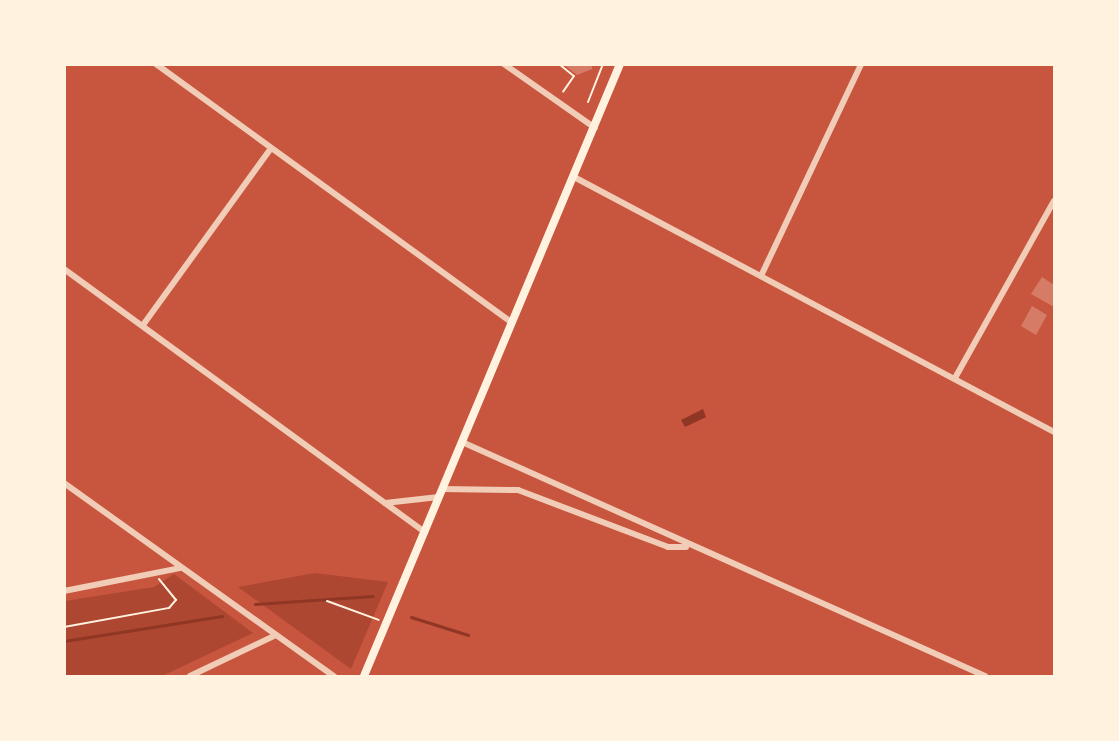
<!DOCTYPE html>
<style>
body{margin:0}
#map{position:relative;width:1119px;height:741px;overflow:hidden;background:#c8553d;font-family:"Public Sans",sans-serif}
div>[style]{position:absolute}
.green>*{inset:0;background:#ae4732}
.water>*{inset:0;background:#8f3625}
.stream>*{height:3px;margin:-1.5px;padding:0 1.5px;transform-origin:1.5px;border-radius:1.5px;background:#8f3625}
.building>*{inset:0;background:#d67c66}
.path>*{height:2px;margin:-1px;padding:0 1px;transform-origin:1px;border-radius:1px;background:#fff3e0}
.minor>*{height:6px;margin:-3px;padding:0 3px;transform-origin:3px;border-radius:3px;background:#f1ccb7}
.secondary>*{height:8px;margin:-4px;padding:0 4px;transform-origin:4px;border-radius:4px;background:#fff3e0}
span{translate:-50% -50%;white-space:nowrap;text-align:center;line-height:1.15;-webkit-text-stroke:4.5px #fff3e0;paint-order:stroke}
.frame{position:absolute;inset:0;border:66px solid #fff3e0;pointer-events:none}
</style>
<div id="map">
<div class="green">
<i style="clip-path:polygon(315px 573px,388px 582px,351px 669px,238px 587px)"></i>
<i style="clip-path:polygon(174px 574px,253px 633px,162px 676px,65px 676px,65px 601px,154px 587px)"></i>
</div>
<div class="water">
<i style="clip-path:polygon(703px 409px,706px 417px,685px 427px,681px 420px)"></i>
</div>
<div class="stream">
<i style="left:255px;top:604px;width:118px;rotate:-3.9deg"></i>
<i style="left:411px;top:617px;width:60px;rotate:17.5deg"></i>
<i style="left:64px;top:641px;width:160px;rotate:-9deg"></i>
</div>
<div class="building">
<i style="clip-path:polygon(563px 64px,592px 64px,592px 69px,577px 75px)"></i>
<i style="clip-path:polygon(1042px 277px,1054px 285px,1054px 307px,1031px 294px)"></i>
<i style="clip-path:polygon(1032px 306px,1047px 315px,1036px 335px,1021px 326px)"></i>
</div>
<div class="path">
<i style="left:559px;top:64px;width:19px;rotate:39deg"></i>
<i style="left:574px;top:76px;width:19px;rotate:125deg"></i>
<i style="left:588px;top:102px;width:41px;rotate:-68.5deg"></i>
<i style="left:327px;top:601px;width:55px;rotate:20.1deg"></i>
<i style="left:64px;top:627px;width:107px;rotate:-10.3deg"></i>
<i style="left:169px;top:608px;width:11px;rotate:-49deg"></i>
<i style="left:176px;top:600px;width:27px;rotate:-129deg"></i>
</div>
<div class="minor">
<i style="left:156px;top:64px;width:440px;rotate:36deg"></i>
<i style="left:504px;top:64px;width:111px;rotate:35.1deg"></i>
<i style="left:574px;top:177px;width:544px;rotate:27.98deg"></i>
<i style="left:64px;top:269px;width:447px;rotate:36.1deg"></i>
<i style="left:761px;top:276px;width:234px;rotate:-64.7deg"></i>
<i style="left:143px;top:325px;width:218px;rotate:-54.1deg"></i>
<i style="left:955px;top:378px;width:203px;rotate:-60.8deg"></i>
<i style="left:462px;top:442px;width:573px;rotate:24.1deg"></i>
<i style="left:64px;top:483px;width:332px;rotate:35.6deg"></i>
<i style="left:442px;top:489px;width:76px;rotate:0.8deg"></i>
<i style="left:518px;top:490px;width:160px;rotate:20.8deg"></i>
<i style="left:668px;top:547px;width:18px"></i>
<i style="left:385px;top:503px;width:54px;rotate:-6.3deg"></i>
<i style="left:64px;top:591px;width:118px;rotate:-11.2deg"></i>
<i style="left:190px;top:676px;width:95px;rotate:-25.5deg"></i>
</div>
<div class="secondary">
<i style="left:364px;top:676px;width:663px;rotate:-67.3deg"></i>
</div>
<div class="frame"></div>
</div>
